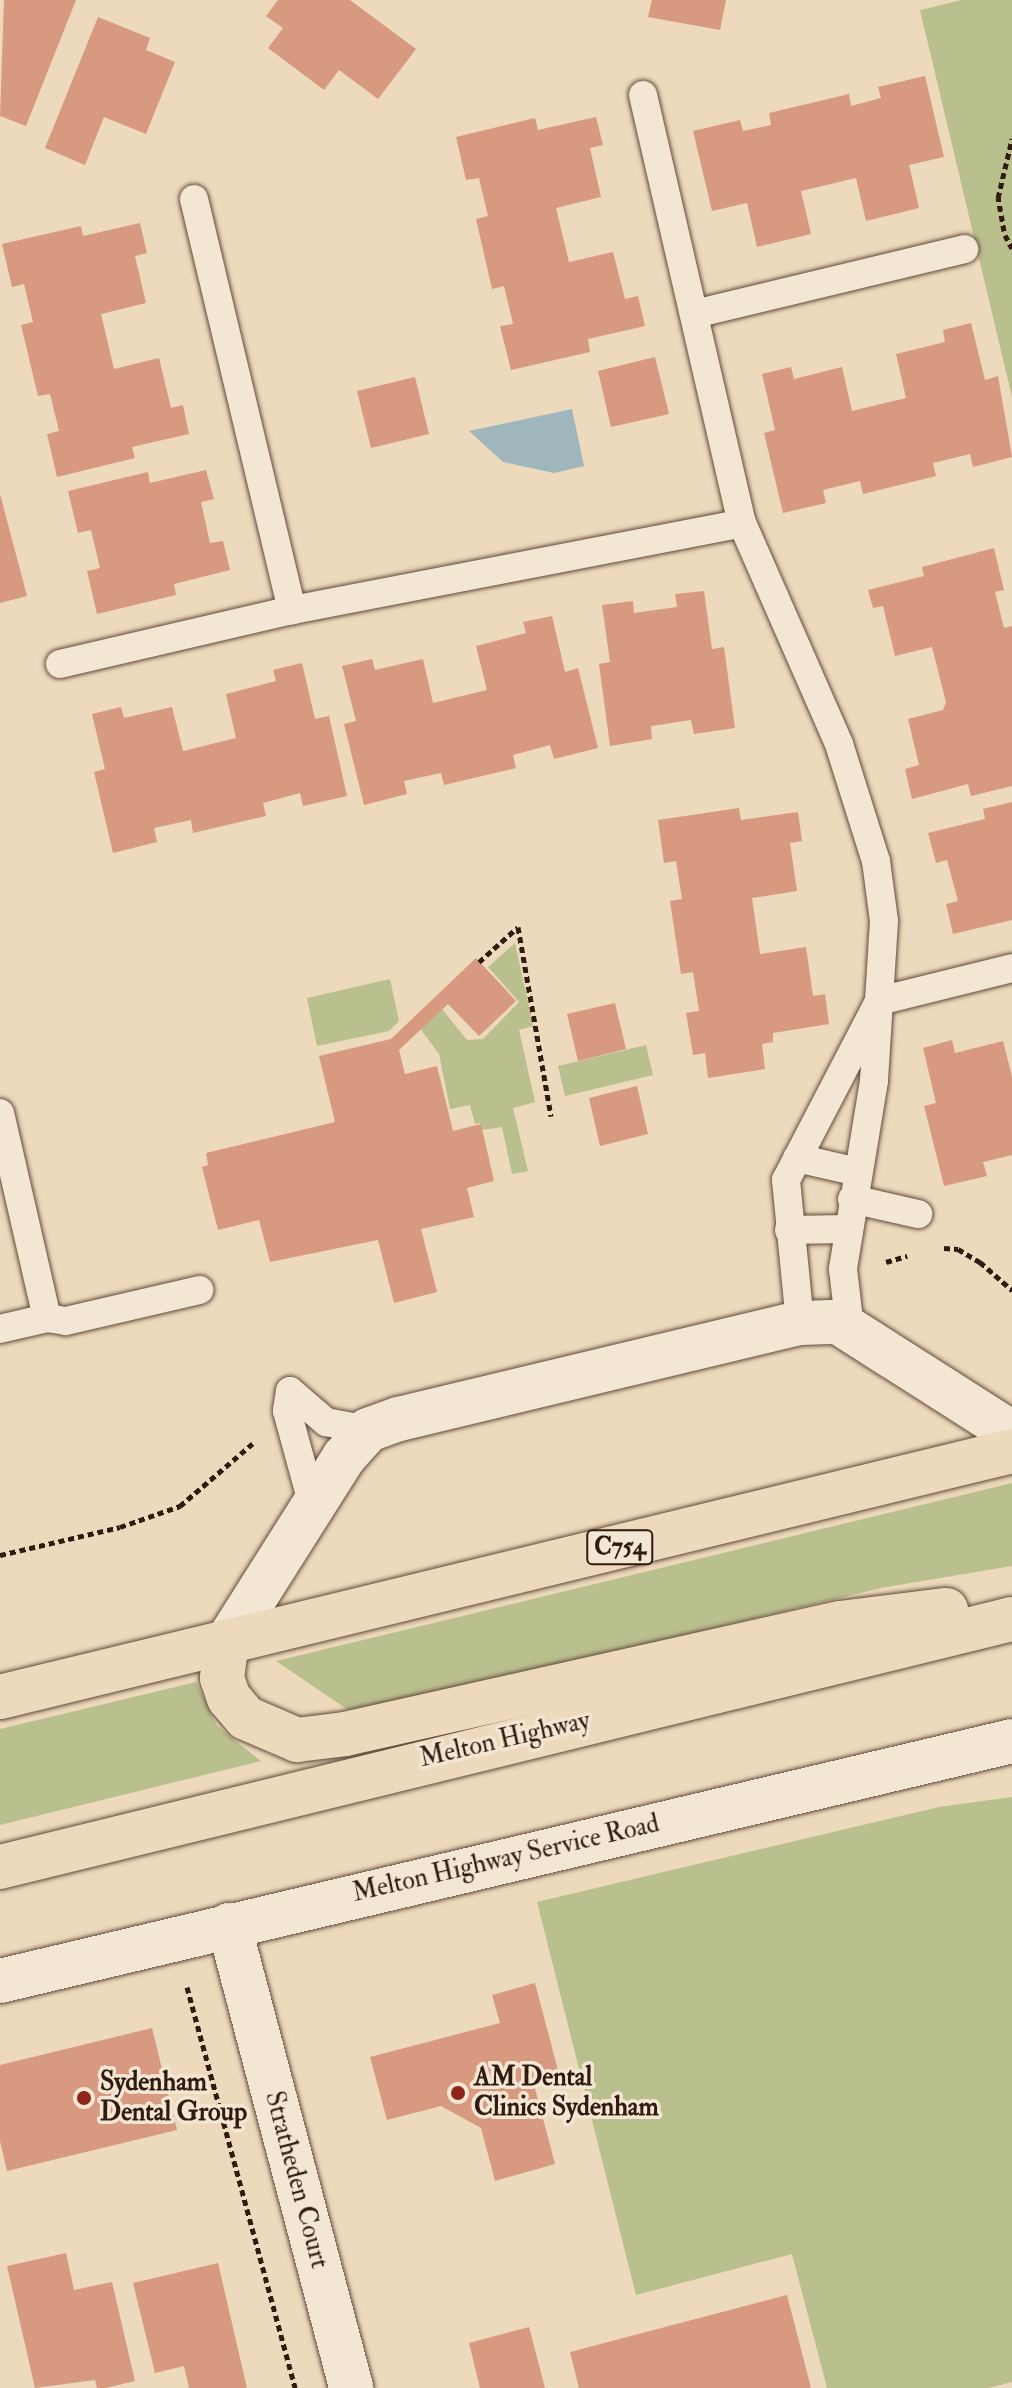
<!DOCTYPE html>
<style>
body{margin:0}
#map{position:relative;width:1012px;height:2388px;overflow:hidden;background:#edd9bb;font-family:"IM FELL Double Pica",serif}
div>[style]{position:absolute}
.green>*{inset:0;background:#babf8e}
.water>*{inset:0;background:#9fb7bc}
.building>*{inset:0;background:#d89981}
.path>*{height:5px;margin-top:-2.5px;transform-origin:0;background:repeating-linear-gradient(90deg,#311b10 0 6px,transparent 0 10px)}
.roads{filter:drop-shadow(0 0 2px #604a3b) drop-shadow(0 0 2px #604a3b)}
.service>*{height:28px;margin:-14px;padding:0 14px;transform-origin:14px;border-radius:14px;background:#f3e6d3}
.minor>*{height:44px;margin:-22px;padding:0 22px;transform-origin:22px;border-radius:22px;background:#f3e6d3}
.trunk>*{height:44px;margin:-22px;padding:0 22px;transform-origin:22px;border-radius:22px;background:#edd9bb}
.dots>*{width:22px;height:22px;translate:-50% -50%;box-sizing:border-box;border:4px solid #f3e6d3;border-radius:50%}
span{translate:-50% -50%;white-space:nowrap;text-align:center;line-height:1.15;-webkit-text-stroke:7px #f3e6d3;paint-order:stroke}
.shield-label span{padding:2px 6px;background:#f3e6d3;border:2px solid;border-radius:6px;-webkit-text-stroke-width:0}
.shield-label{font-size:24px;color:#311b10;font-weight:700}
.street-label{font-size:26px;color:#311b10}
.poi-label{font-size:26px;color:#311b10;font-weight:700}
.left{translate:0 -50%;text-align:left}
</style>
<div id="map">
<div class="green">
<i style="clip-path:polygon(962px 0,1012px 0,1012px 397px,920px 10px)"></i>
<i style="clip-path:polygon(515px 943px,533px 1026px,519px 1030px,535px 1102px,513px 1108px,528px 1171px,512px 1174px,502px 1127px,482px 1130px,480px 1123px,475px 1124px,470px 1105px,450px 1109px,439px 1054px,419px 1027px,442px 1009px,467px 1040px,483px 1039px,519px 1002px,488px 967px)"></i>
<i style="clip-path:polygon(390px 979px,399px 1021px,389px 1031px,317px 1046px,307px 998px)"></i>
<i style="clip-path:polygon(646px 1045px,653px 1075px,565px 1096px,558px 1066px)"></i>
<i style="clip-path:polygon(1012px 1483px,1012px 1566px,881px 1588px,354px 1714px,276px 1661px)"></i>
<i style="clip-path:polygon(196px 1682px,217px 1726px,261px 1761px,0 1825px,0 1729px)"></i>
<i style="clip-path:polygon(1012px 1797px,1012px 2382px,988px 2388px,827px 2388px,792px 2254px,636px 2295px,537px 1902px,939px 1807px)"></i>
</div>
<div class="water">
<i style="clip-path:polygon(572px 409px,584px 466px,554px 473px,503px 462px,469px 431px)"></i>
</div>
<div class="building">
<i style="clip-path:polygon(4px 0,76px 0,26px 126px,0 116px)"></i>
<i style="clip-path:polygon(278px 0,350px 0,416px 49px,378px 99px,339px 70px,324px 90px,268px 48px,283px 28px,266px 16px)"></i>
<i style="clip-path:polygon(652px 0,726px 0,720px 30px,648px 17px)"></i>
<i style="clip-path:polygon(98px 17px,150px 38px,146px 50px,175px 62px,146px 134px,104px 117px,85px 165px,45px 148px)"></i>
<i style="clip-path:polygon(925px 76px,944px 157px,909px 165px,919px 208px,866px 221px,856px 178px,801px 191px,811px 234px,757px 247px,747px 203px,712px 211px,693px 131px,740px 120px,743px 131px,771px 125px,769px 113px,849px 94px,851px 106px,881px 98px,878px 87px)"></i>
<i style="clip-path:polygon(596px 117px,603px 145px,590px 148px,601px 197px,556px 208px,569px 262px,613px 252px,625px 299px,638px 296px,645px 326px,588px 339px,590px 352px,511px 370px,500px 326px,513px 324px,504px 286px,492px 289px,476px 219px,488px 216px,479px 178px,466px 180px,456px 137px,535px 118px,538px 130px)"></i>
<i style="clip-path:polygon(140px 223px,147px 253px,135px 256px,146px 303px,101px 314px,114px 369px,159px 358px,171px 408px,183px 405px,189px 434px,132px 447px,135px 458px,57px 477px,47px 434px,59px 431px,50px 394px,38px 396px,21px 325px,33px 322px,24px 284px,12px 287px,2px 244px,81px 226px,83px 236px)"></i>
<i style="clip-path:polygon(971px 323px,985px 380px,998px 376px,1012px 457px,973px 467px,970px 454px,933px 463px,936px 476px,863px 494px,860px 481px,823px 490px,826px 503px,783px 513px,764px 433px,775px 430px,762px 374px,791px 367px,794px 379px,842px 367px,852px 411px,906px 398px,896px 354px,945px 342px,943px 330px)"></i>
<i style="clip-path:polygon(655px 357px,669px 414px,611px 427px,598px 371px)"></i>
<i style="clip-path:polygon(415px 377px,429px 434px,371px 448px,357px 391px)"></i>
<i style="clip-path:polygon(206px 470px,214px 499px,201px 502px,210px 543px,223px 541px,230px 570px,174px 584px,176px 595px,97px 614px,87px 571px,100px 568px,91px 530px,78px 533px,68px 491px,148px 472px,150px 483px)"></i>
<i style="clip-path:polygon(0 494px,27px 596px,0 603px)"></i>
<i style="clip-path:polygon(994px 548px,1004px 590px,995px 592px,1004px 628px,1012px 626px,1012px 786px,971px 796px,968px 784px,912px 799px,905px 769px,919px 765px,908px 719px,943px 710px,946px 702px,932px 647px,895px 656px,883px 606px,873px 608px,868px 590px,924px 576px,922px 567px)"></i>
<i style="clip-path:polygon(704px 591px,712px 649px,724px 647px,735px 728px,694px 734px,691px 720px,651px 726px,652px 739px,610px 746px,599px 664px,610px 662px,602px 605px,633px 601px,634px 613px,677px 607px,675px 594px)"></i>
<i style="clip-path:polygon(552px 616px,565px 672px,578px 668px,598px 748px,554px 759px,550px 745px,513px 755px,516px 768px,444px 785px,441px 773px,404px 781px,407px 794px,364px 805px,344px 724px,356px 721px,342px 666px,372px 659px,375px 670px,423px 659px,433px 703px,487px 690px,476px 646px,526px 633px,523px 622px)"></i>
<i style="clip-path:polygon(302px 663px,315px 719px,329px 716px,347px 796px,303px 806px,300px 793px,263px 803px,266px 816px,193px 833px,191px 820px,154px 828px,157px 842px,113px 853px,94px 772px,105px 769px,92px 714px,121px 707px,124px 718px,172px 707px,183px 751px,236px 738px,226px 694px,276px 681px,273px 670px)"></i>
<i style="clip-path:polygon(1012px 802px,1012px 920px,953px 934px,946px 904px,958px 901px,947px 860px,936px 863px,928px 833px,985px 819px,983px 809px)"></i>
<i style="clip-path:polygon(739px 808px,741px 820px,798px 812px,802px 841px,790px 843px,797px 891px,752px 898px,760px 954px,806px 947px,813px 996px,825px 994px,829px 1024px,773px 1033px,773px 1042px,762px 1044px,765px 1069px,708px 1078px,705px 1053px,693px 1055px,686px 1013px,699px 1011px,693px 972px,681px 974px,670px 901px,682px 899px,676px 861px,664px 863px,658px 820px)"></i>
<i style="clip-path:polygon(476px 958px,516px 1001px,479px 1036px,448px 1004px,399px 1050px,405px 1074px,437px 1066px,453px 1131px,481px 1124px,494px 1181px,467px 1188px,474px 1217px,421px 1229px,437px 1292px,394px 1303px,378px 1240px,270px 1262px,259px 1220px,218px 1230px,202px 1167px,208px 1165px,206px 1153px,335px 1122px,319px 1056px,391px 1039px)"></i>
<i style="clip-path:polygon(615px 1003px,626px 1049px,578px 1061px,567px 1014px)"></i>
<i style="clip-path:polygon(952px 1040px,955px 1053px,1003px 1041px,1012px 1077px,1012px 1155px,983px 1162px,987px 1176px,944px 1186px,924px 1106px,936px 1103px,923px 1048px)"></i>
<i style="clip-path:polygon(637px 1086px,648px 1134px,600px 1146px,589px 1098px)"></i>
<i style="clip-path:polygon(535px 1983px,559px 2074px,533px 2081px,555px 2164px,495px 2181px,481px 2128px,441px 2106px,387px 2120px,370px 2057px,500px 2023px,492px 1995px)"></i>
<i style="clip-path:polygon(152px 2028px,177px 2130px,7px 2171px,0 2141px,0 2065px)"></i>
<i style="clip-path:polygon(66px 2253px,74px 2290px,112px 2282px,135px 2381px,106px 2388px,97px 2388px,95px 2380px,35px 2388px,7px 2266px)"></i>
<i style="clip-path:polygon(218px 2263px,247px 2388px,189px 2388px,184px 2366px,155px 2373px,133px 2283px)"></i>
<i style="clip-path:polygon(787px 2295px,811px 2388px,579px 2388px,570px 2352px)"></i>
<i style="clip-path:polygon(529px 2327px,545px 2388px,480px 2388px,469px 2343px)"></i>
</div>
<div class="path">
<i style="left:1004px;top:231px;width:34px;rotate:-100deg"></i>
<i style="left:998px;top:198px;width:61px;rotate:-76.7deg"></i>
<i style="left:1005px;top:235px;width:15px;rotate:62deg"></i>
<i style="left:479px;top:962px;width:52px;rotate:-41.9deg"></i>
<i style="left:518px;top:927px;width:192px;rotate:80.1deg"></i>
<i style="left:944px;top:1248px;width:14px;rotate:4deg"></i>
<i style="left:958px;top:1249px;width:26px;rotate:31deg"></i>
<i style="left:980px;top:1262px;width:43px;rotate:41.2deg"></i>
<i style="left:886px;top:1262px;width:22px;rotate:-16deg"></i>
<i style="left:0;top:1555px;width:123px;rotate:-13.1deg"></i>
<i style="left:120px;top:1527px;width:64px;rotate:-19.3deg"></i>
<i style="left:180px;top:1506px;width:96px;rotate:-40.8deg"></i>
<i style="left:187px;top:1987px;width:415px;rotate:74.9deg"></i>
</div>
<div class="roads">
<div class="service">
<i style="left:643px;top:95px;width:439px;rotate:77deg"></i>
<i style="left:742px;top:523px;width:241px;rotate:66.3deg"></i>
<i style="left:839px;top:744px;width:123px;rotate:72.5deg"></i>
<i style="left:876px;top:861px;width:61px;rotate:82.4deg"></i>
<i style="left:884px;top:921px;width:160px;rotate:93.6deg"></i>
<i style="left:874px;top:1081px;width:191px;rotate:99.4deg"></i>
<i style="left:843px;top:1269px;width:60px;rotate:83.3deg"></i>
<i style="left:194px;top:199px;width:423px;rotate:76.6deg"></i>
<i style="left:694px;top:314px;width:278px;rotate:-13.5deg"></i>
<i style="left:60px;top:664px;width:238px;rotate:-13.1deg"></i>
<i style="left:292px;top:610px;width:458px;rotate:-10.9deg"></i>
<i style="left:0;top:1113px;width:210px;rotate:77.1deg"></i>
<i style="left:47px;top:1318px;width:48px;rotate:166.8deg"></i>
<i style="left:797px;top:1158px;width:63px;rotate:12.9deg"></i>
<i style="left:852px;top:1199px;width:68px;rotate:12.8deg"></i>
<i style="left:789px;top:1230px;width:57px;rotate:-1deg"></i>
<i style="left:47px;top:1318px;width:19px;rotate:9deg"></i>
<i style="left:66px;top:1321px;width:137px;rotate:-13.1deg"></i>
<i style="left:800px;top:1323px;width:144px;rotate:-95.6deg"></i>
<i style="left:786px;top:1180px;width:202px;rotate:-62.5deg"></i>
<i style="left:879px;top:1001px;width:137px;rotate:-13.9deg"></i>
<i style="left:290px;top:1391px;width:20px;rotate:99deg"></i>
<i style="left:287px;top:1411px;width:103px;rotate:74.7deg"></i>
<i style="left:290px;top:1391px;width:48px;rotate:40.7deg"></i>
<i style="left:326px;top:1422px;width:43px;rotate:10.8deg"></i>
</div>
<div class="minor">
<i style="left:227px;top:1642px;width:219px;rotate:-57.7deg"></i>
<i style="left:344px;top:1457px;width:36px;rotate:-48deg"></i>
<i style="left:368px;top:1430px;width:33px;rotate:-20deg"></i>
<i style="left:399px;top:1419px;width:412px;rotate:-13.5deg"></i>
<i style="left:800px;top:1323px;width:38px;rotate:-2deg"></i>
<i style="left:838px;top:1322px;width:206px;rotate:32.5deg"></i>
<i style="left:229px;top:1925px;width:479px;rotate:75.2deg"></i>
<i style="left:0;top:1981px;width:1040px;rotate:-13.34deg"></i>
</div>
<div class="trunk">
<i style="left:227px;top:1642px;width:36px;rotate:98deg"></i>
<i style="left:222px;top:1678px;width:21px;rotate:71deg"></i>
<i style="left:229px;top:1698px;width:26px;rotate:50deg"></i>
<i style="left:246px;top:1718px;width:56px;rotate:23.3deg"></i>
<i style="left:297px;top:1740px;width:48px;rotate:-7.1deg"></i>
<i style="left:345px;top:1734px;width:507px;rotate:-12.64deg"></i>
<i style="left:840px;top:1623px;width:107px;rotate:-7deg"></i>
<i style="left:0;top:1697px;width:1041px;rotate:-13.66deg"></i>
<i style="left:0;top:1867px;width:1042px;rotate:-13.77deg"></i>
</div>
</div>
<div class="dots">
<i style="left:458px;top:2093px;background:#8f2418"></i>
<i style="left:84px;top:2098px;background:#8f2418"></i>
</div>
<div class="shield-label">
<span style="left:620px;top:1547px">C754</span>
</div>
<div class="street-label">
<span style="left:505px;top:1740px;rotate:-13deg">Melton Highway</span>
<span style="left:506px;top:1859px;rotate:-13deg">Melton Highway Service Road</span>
<span style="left:296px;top:2180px;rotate:75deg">Stratheden Court</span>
</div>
<div class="poi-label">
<span class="left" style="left:474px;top:2093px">AM Dental<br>Clinics Sydenham</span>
<span class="left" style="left:100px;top:2098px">Sydenham<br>Dental Group</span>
</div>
</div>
